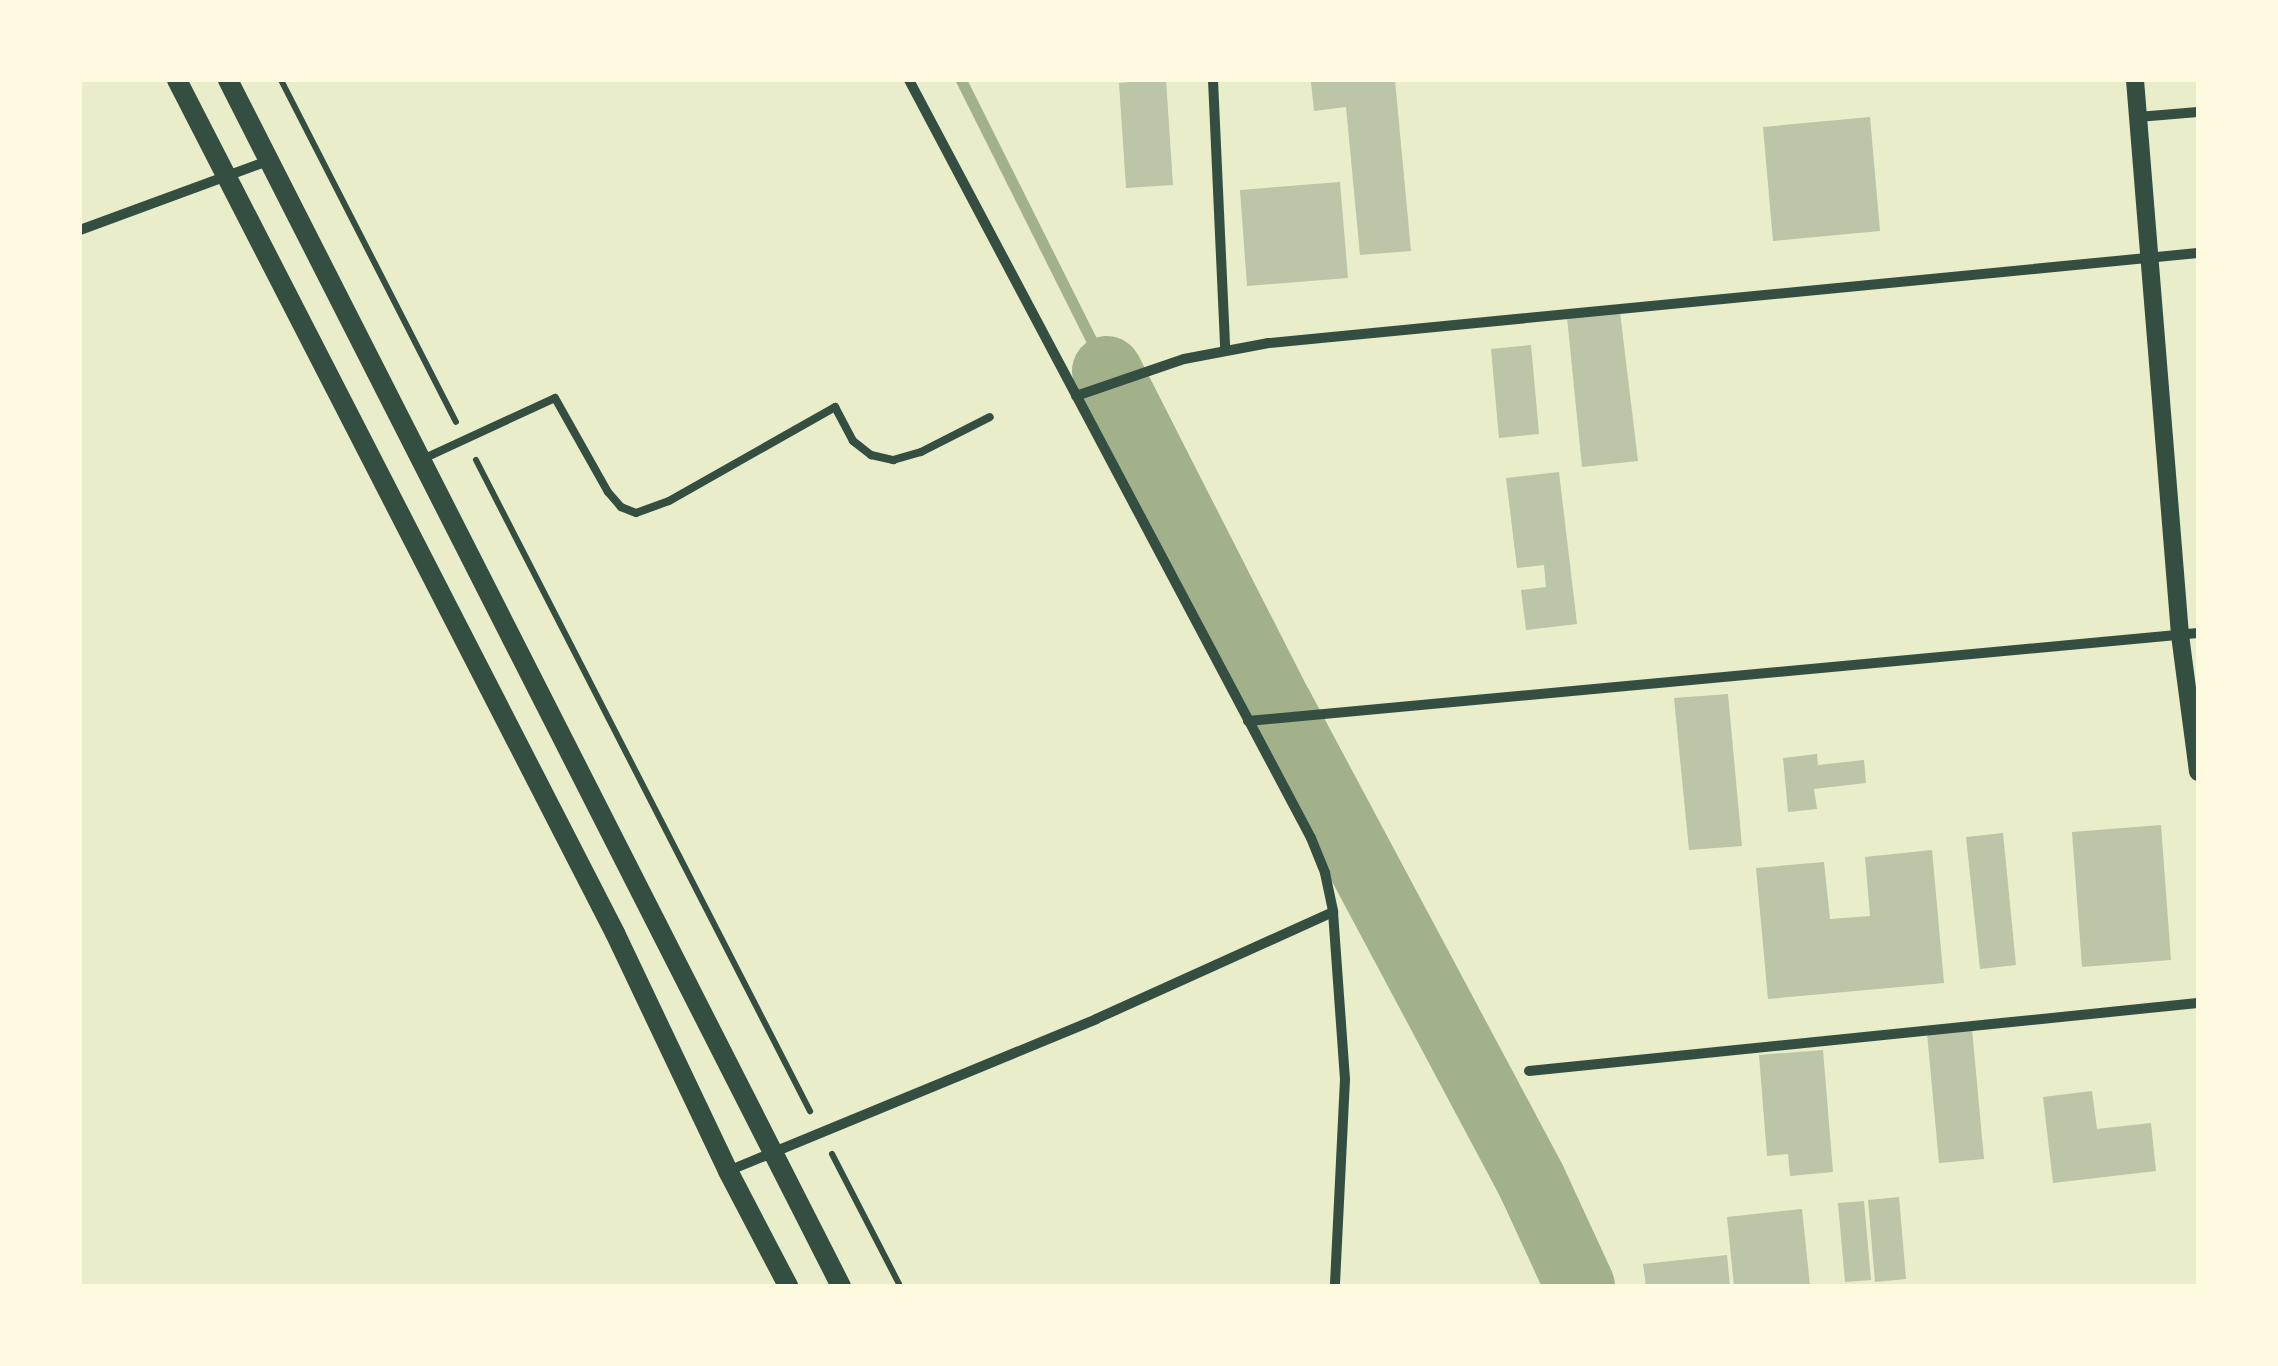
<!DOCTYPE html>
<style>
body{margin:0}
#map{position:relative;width:2278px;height:1366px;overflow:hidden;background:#e9edc9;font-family:"IBM Plex Sans",sans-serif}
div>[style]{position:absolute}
.stream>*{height:11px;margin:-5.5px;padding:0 5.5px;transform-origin:5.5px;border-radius:5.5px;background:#a3b18a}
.river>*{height:70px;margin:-35px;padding:0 35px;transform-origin:35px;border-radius:35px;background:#a3b18a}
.building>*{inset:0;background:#bcc5a7}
.path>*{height:6px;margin:-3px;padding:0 3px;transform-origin:3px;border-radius:3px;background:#344e41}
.service>*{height:8px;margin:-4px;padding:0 4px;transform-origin:4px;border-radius:4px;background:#344e41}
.minor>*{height:10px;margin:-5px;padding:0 5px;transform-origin:5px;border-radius:5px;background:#344e41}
.tertiary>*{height:18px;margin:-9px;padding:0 9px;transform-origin:9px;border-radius:9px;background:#344e41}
.secondary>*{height:20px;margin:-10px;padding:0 10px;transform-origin:10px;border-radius:10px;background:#344e41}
span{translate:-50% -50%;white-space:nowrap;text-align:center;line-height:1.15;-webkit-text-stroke:10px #fefae0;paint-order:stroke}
.frame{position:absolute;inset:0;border:82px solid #fefae0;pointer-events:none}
</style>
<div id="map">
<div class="stream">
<i style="left:961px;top:80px;width:326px;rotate:63.4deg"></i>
</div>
<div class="river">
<i style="left:1107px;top:371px;width:376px;rotate:63deg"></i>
<i style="left:1278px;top:706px;width:537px;rotate:61.91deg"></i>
<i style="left:1531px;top:1180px;width:117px;rotate:65.2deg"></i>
</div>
<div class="building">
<i style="clip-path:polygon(1155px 80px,1166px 80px,1173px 185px,1126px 188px,1119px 83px)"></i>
<i style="clip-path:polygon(1395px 80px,1411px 251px,1360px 255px,1346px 107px,1314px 111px,1311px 82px)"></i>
<i style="clip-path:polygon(1870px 117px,1880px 231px,1773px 241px,1763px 127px)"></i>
<i style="clip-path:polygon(1340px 182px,1348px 278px,1247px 286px,1240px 190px)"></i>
<i style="clip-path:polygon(1620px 312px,1638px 461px,1582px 467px,1567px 317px)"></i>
<i style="clip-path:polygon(1531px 345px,1539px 434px,1499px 438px,1491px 349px)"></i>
<i style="clip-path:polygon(1559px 472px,1577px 624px,1526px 630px,1521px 590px,1546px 587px,1544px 565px,1517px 568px,1506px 478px)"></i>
<i style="clip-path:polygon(1728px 694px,1742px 846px,1689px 850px,1674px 698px)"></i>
<i style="clip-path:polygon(1817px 754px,1818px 765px,1864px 760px,1866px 783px,1814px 789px,1817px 809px,1788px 812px,1783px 758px)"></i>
<i style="clip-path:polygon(2161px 825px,2171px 960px,2082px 967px,2072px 832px)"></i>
<i style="clip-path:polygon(2003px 833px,2016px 965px,1980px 969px,1966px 837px)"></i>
<i style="clip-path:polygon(1932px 850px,1944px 983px,1768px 999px,1756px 868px,1824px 862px,1830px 919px,1870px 916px,1865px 857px)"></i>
<i style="clip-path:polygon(1972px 1029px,1984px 1159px,1939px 1163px,1927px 1033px)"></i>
<i style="clip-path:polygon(1823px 1050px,1833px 1172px,1790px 1176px,1788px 1154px,1767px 1156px,1759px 1055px)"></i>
<i style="clip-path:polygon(2092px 1091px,2097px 1129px,2151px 1123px,2156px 1171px,2053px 1183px,2043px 1097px)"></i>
<i style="clip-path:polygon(1899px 1197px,1906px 1279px,1875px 1282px,1868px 1200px)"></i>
<i style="clip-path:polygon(1864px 1201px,1871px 1280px,1845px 1282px,1838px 1203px)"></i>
<i style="clip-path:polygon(1802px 1209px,1810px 1286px,1734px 1286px,1727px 1217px)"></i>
<i style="clip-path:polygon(1727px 1255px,1730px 1286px,1646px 1286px,1643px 1264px)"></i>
</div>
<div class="path">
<i style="left:281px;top:80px;width:384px;rotate:62.9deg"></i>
<i style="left:476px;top:460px;width:732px;rotate:62.84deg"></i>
<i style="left:832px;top:1154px;width:148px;rotate:62.7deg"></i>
</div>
<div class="service">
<i style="left:425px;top:458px;width:143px;rotate:-24.8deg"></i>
<i style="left:555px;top:398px;width:108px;rotate:60.6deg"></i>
<i style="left:608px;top:492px;width:20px;rotate:49deg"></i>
<i style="left:621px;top:507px;width:16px;rotate:22deg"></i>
<i style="left:636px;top:513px;width:35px;rotate:-20deg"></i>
<i style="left:669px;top:501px;width:191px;rotate:-29.5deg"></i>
<i style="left:835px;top:407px;width:38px;rotate:62deg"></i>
<i style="left:853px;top:441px;width:23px;rotate:38deg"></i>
<i style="left:871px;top:455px;width:23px;rotate:13deg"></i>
<i style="left:893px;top:460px;width:29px;rotate:-16deg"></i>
<i style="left:921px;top:452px;width:77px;rotate:-26.9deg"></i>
</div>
<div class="minor">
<i style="left:909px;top:80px;width:858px;rotate:62.06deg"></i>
<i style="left:1311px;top:838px;width:38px;rotate:68deg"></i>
<i style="left:1325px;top:873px;width:40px;rotate:78deg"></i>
<i style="left:1333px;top:912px;width:167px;rotate:85.9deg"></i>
<i style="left:1345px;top:1079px;width:207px;rotate:92.8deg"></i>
<i style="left:1213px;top:80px;width:269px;rotate:87.4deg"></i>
<i style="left:2138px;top:117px;width:60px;rotate:-4.8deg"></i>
<i style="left:80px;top:230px;width:200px;rotate:-20.2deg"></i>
<i style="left:1076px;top:396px;width:114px;rotate:-18.9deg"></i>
<i style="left:1184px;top:359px;width:86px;rotate:-10.7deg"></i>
<i style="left:1269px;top:343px;width:933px;rotate:-5.53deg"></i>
<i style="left:1248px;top:721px;width:954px;rotate:-5.29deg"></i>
<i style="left:1529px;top:1071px;width:672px;rotate:-5.8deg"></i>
<i style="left:728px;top:1171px;width:398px;rotate:-22.4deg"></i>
<i style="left:1096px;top:1019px;width:260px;rotate:-24.3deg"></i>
</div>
<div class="tertiary">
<i style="left:2135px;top:80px;width:557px;rotate:85.36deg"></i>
<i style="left:2180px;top:635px;width:138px;rotate:82.5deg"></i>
</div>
<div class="secondary">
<i style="left:177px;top:80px;width:959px;rotate:62.82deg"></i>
<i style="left:615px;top:933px;width:263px;rotate:64.6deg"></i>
<i style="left:728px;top:1171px;width:130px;rotate:62.4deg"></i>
<i style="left:228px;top:80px;width:1353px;rotate:63.06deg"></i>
</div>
<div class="frame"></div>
</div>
